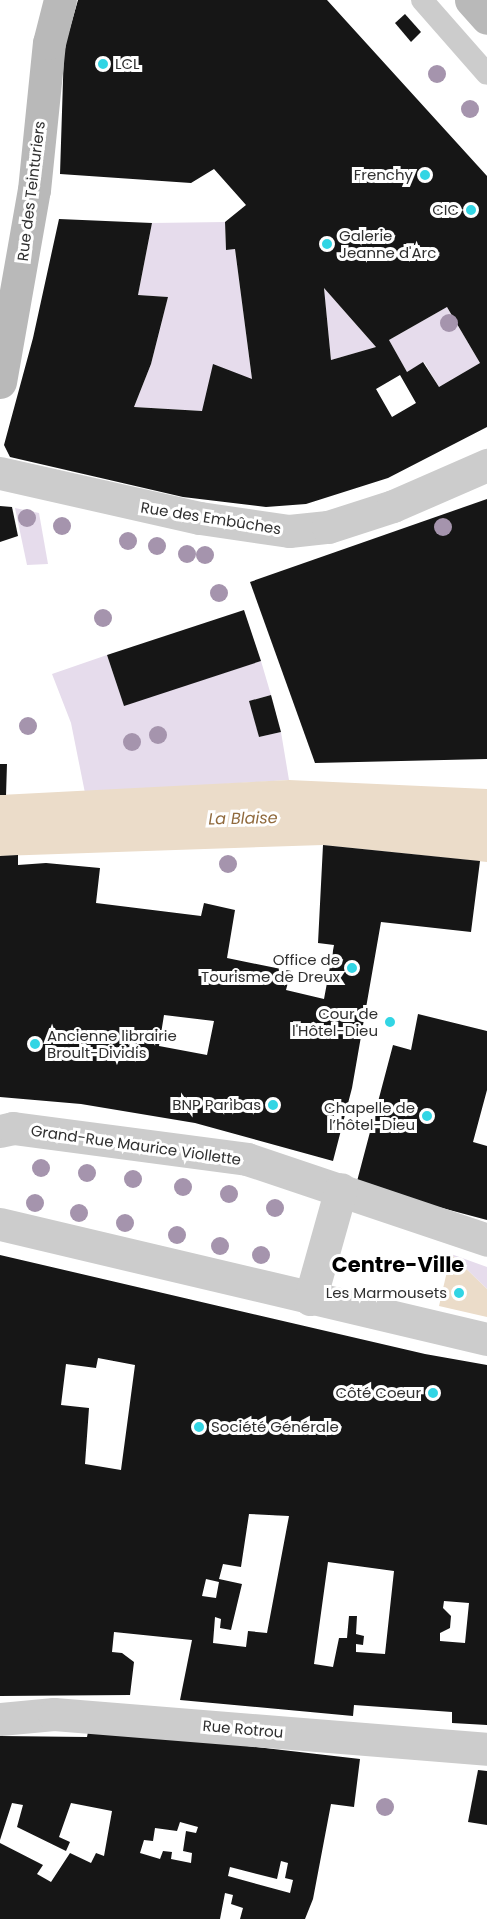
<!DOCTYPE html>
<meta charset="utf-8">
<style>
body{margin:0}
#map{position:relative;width:487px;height:1919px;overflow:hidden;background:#fff;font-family:Poppins,sans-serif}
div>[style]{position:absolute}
.green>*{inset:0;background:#e6dcec}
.water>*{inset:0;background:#ebdcc9}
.building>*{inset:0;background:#161616}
.lane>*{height:22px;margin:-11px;padding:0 11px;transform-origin:11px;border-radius:11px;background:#ccc}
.street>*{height:33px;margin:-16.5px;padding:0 16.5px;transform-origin:16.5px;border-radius:16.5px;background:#ccc}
.secondary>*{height:33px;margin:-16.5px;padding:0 16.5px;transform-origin:16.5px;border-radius:16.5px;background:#b9b9b9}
.trees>*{width:18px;height:18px;margin:-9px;border-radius:50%;background:#a594ad}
.dots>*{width:16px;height:16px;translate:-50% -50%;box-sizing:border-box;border:3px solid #fff;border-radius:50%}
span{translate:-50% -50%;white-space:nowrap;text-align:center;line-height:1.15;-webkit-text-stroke:6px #fff;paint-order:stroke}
.poi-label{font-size:15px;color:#2f2f2f}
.left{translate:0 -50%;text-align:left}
.right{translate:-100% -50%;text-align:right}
.street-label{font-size:15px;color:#2f2f2f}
.water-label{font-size:16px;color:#906a3d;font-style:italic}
.district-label{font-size:21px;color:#000;font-weight:700}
</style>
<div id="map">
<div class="green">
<i style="clip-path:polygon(225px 222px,226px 250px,235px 249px,252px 379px,202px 411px,134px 407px,151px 364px,168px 297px,138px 295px,152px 223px)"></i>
<i style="clip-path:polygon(324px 288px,376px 347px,331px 360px)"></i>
<i style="clip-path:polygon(447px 307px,480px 363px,439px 387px,424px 362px,407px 372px,389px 340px)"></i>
<i style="clip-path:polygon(15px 508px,39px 513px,48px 564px,27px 565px)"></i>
<i style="clip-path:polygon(107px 655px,124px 705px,261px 661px,271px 695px,250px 701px,259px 737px,281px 732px,289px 780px,85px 793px,71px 723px,52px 674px)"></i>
<i style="clip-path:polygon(451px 1254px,487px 1267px,487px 1289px)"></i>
</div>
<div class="water">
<i style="clip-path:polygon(289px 780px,487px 789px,487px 862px,323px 845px,0 856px,0 795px)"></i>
<i style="clip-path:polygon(451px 1254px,487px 1289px,487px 1317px,439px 1306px)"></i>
</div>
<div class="building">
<i style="clip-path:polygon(evenodd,78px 0,327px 0,487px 176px,487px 427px,388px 478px,306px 504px,266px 507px,183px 497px,10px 457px,4px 445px,33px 338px,59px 219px,152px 223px,138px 295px,168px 297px,151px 364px,134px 407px,202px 411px,213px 364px,252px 379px,235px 249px,226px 250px,225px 222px,246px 205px,214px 169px,191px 183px,60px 174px,64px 49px,78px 0,324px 288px,376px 347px,331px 360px,324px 288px,78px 0,447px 307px,480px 363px,439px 387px,423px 362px,407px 372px,389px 340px,447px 307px,78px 0,400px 375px,416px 403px,392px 417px,376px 389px,400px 375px)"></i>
<i style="clip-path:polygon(405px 14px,421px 32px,411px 42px,395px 23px)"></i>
<i style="clip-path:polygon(487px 499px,487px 759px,315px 763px,250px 582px)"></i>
<i style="clip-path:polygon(0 506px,12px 507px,18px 536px,0 542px)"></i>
<i style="clip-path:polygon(244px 610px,261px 661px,124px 706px,107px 655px)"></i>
<i style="clip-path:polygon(271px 695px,281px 732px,259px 737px,249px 701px)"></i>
<i style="clip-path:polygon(0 764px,7px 764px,6px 795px,0 795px)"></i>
<i style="clip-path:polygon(evenodd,323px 845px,480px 861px,471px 932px,381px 922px,352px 1088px,333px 1161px,195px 1123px,81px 1104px,0 1097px,0 856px,18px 855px,18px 865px,46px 863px,100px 868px,96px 903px,201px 916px,204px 903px,235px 910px,227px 958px,291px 971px,286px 990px,324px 999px,334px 945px,318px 943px,323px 845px,164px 1015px,214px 1021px,207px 1055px,159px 1046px,164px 1015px)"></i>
<i style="clip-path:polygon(418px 1014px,487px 1031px,487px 1090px,473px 1142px,487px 1146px,487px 1220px,356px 1185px,393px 1045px,411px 1050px)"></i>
<i style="clip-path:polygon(evenodd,0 1255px,425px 1354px,487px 1365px,487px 1725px,452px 1723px,452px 1712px,354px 1705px,353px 1716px,180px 1700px,192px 1640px,114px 1632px,112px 1652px,122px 1653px,134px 1662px,130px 1695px,0 1696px,0 1255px,98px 1358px,135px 1365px,121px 1470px,85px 1464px,89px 1408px,61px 1405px,66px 1364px,96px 1368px,98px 1358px,0 1255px,249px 1514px,289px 1516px,267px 1633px,248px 1631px,246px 1647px,213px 1643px,215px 1617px,221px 1619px,220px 1628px,231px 1630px,242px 1584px,219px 1579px,223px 1564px,241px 1567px,249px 1514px,0 1255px,328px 1562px,394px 1571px,385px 1654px,356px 1652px,356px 1644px,363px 1645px,364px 1636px,356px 1634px,357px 1616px,349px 1616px,347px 1638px,339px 1638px,333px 1667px,314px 1664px,328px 1562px,0 1255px,206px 1579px,219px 1582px,216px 1598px,202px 1596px,206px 1579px,0 1255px,444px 1601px,469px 1603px,465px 1643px,440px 1641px,440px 1633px,450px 1628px,451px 1616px,443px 1608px,444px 1601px)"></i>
<i style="clip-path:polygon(evenodd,88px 1732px,168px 1737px,360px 1759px,354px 1807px,331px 1804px,313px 1899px,305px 1919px,240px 1919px,243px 1908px,231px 1904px,233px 1895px,225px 1893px,220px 1919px,0 1919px,0 1843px,43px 1865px,37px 1874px,51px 1882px,70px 1853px,91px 1863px,96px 1853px,104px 1856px,112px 1811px,71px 1803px,59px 1837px,70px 1842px,66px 1851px,17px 1827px,23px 1805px,12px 1803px,0 1840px,0 1736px,87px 1737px,88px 1732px,180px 1822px,198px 1827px,196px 1833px,186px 1831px,183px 1851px,192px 1853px,191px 1863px,171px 1859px,172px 1852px,163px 1851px,160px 1859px,140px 1853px,144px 1840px,153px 1841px,155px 1828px,177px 1831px,180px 1822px,88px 1732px,281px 1861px,288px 1863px,285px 1878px,293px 1880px,290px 1893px,228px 1876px,230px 1867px,277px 1879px,281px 1861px)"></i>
<i style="clip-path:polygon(478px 1770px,487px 1771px,487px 1825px,468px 1822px)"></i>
</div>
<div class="lane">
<i style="left:422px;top:0;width:98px;rotate:48.7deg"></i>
</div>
<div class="street">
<i style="left:0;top:473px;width:205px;rotate:12.7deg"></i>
<i style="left:200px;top:518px;width:90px;rotate:8.3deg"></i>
<i style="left:289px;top:531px;width:39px;rotate:-6deg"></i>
<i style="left:328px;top:527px;width:68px;rotate:-17.9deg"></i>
<i style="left:393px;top:506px;width:103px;rotate:-23.6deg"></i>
<i style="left:0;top:1131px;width:13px;rotate:-13deg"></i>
<i style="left:13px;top:1128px;width:236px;rotate:7.5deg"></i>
<i style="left:247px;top:1159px;width:253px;rotate:18.6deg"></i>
<i style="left:0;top:1224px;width:500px;rotate:13.29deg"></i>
<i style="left:310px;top:1299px;width:114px;rotate:-74.3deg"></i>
<i style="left:0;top:1719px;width:54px;rotate:-5.3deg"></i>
<i style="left:54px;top:1714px;width:434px;rotate:4.6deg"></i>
</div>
<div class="secondary">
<i style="left:471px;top:0;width:24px;rotate:48deg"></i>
<i style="left:0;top:382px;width:195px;rotate:-80deg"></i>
<i style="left:34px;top:190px;width:148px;rotate:-84.2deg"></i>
<i style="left:49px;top:43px;width:44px;rotate:-75.7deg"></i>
</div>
<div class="trees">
<i style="left:437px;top:74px"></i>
<i style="left:470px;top:109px"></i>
<i style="left:449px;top:323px"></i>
<i style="left:27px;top:518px"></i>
<i style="left:62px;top:526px"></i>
<i style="left:443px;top:527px"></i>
<i style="left:128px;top:541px"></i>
<i style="left:157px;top:546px"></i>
<i style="left:187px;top:554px"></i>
<i style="left:205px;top:555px"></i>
<i style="left:219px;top:593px"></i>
<i style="left:103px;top:618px"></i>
<i style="left:28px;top:726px"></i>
<i style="left:158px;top:735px"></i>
<i style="left:132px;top:742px"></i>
<i style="left:228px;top:864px"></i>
<i style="left:41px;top:1168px"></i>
<i style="left:87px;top:1173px"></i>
<i style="left:133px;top:1179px"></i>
<i style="left:183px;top:1187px"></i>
<i style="left:229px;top:1194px"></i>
<i style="left:35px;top:1203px"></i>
<i style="left:275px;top:1208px"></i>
<i style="left:79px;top:1213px"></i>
<i style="left:125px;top:1223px"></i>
<i style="left:177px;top:1235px"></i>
<i style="left:220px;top:1246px"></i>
<i style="left:261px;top:1255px"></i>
<i style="left:385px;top:1807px"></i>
</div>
<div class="dots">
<i style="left:103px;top:64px;background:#32d5e4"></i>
<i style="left:425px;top:175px;background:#32d5e4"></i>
<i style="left:471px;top:210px;background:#32d5e4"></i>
<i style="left:327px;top:244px;background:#32d5e4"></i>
<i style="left:352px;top:968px;background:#32d5e4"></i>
<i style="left:390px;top:1022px;background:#32d5e4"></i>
<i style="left:35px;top:1044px;background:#32d5e4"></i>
<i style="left:273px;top:1105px;background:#32d5e4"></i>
<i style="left:427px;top:1116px;background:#32d5e4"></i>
<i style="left:459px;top:1293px;background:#32d5e4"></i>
<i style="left:433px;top:1393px;background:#32d5e4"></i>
<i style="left:199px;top:1427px;background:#32d5e4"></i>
</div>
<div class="poi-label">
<span class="left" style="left:115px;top:64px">LCL</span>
<span class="right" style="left:413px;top:175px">Frenchy</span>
<span class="right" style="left:459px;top:210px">CIC</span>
<span class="left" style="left:339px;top:244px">Galerie<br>Jeanne d'Arc</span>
<span class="right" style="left:340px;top:968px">Office de<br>Tourisme de Dreux</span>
<span class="right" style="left:378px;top:1022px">Cour de<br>l'Hôtel-Dieu</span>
<span class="left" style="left:47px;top:1044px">Ancienne librairie<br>Broult-Dividis</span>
<span class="right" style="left:261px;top:1105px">BNP Paribas</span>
<span class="right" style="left:415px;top:1116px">Chapelle de<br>l’hôtel-Dieu</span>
<span class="right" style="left:447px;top:1293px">Les Marmousets</span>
<span class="right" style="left:421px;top:1393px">Côté Coeur</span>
<span class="left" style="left:211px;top:1427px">Société Générale</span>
</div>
<div class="street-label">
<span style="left:31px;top:191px;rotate:-83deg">Rue des Teinturiers</span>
<span style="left:211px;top:518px;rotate:9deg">Rue des Embûches</span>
<span style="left:136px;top:1145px;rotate:8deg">Grand-Rue Maurice Viollette</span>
<span style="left:243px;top:1729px;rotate:5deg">Rue Rotrou</span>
</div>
<div class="water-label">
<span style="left:243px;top:819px;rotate:-1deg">La Blaise</span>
</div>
<div class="district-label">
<span style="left:398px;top:1265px">Centre-Ville</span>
</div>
</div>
